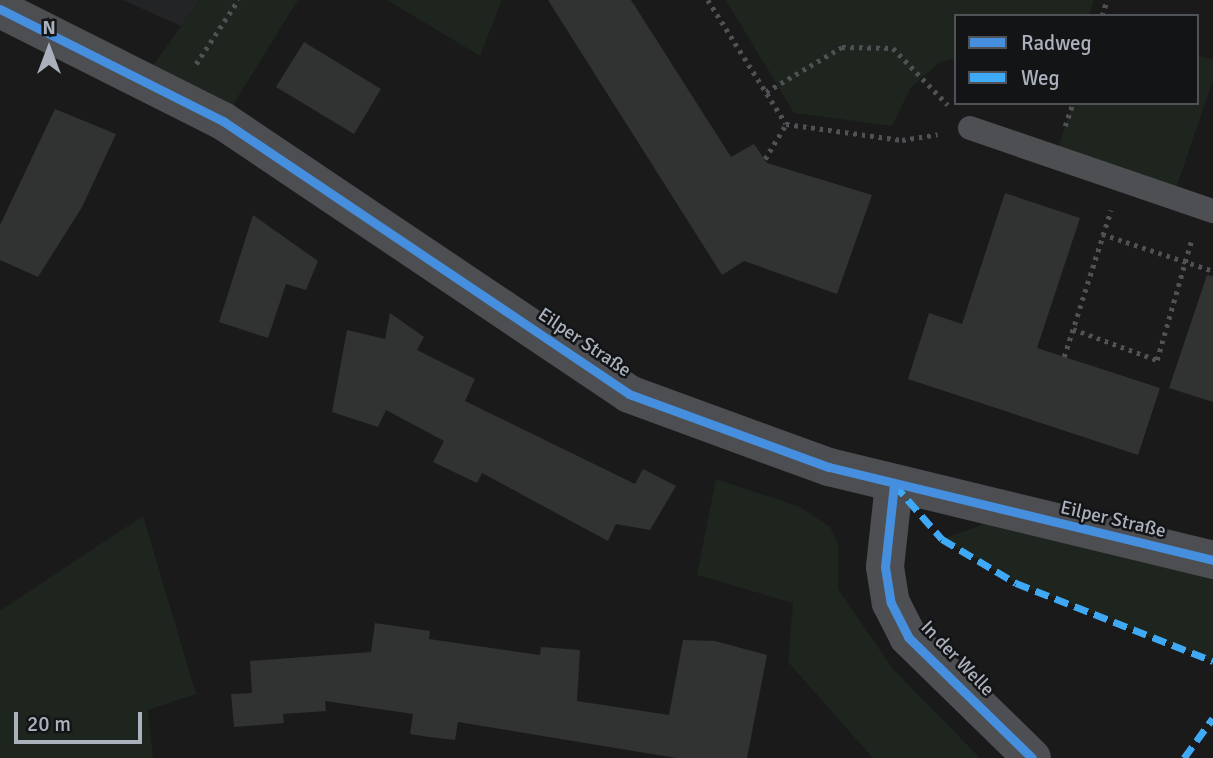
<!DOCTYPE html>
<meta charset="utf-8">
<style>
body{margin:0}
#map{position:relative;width:1213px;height:758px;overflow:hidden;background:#1a1a1a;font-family:Signika,sans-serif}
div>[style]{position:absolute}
.built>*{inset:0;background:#232426}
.green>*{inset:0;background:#1d251e}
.building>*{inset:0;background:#313232}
.path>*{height:4.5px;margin-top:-2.25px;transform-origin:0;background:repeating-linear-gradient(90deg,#505154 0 3.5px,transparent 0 8.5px)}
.lane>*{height:24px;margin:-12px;padding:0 12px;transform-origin:12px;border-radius:12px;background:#4d4f53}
.street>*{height:38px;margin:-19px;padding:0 19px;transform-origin:19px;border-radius:19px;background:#4d4f53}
.secondary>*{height:38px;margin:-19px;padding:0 19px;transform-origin:19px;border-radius:19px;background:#4c4e51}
.quiet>*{height:7px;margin-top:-3.5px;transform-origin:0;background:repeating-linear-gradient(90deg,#3fa9f5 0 14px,transparent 0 21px)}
.cycleway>*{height:9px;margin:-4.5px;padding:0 4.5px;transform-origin:4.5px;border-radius:4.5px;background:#468fdf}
span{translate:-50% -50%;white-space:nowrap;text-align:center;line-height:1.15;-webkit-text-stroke:5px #131416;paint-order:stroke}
.street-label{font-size:19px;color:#aab1bc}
.legend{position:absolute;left:954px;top:14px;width:245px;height:91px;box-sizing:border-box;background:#131416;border:2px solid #4f5358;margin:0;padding:9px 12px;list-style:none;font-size:21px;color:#aab1bc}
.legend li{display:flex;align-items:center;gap:14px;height:35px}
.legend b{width:35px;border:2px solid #4f5358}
.north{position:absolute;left:14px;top:14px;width:70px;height:70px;-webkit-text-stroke:5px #131416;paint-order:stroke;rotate:0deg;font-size:19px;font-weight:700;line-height:28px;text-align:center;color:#aab1bc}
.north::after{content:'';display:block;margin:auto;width:24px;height:32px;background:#aab1bc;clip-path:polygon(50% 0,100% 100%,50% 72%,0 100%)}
.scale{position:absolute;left:14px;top:712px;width:128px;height:32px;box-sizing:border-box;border:4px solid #aab1bc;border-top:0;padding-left:9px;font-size:21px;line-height:24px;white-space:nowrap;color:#aab1bc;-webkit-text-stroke:5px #131416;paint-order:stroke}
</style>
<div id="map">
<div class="built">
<i style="clip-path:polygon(123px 0,200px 0,181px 26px)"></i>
</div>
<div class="green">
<i style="clip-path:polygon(200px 0,298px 0,223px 121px,144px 78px)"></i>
<i style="clip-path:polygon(387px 0,502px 0,480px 56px)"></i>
<i style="clip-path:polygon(726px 0,1094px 0,1089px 16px,956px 16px,956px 58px,940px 62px,911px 87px,892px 126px,794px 113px)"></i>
<i style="clip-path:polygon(1197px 55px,1213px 60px,1213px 80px,1173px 197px,1055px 157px,1073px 103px,1197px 103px)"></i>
<i style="clip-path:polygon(716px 479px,800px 507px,830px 527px,838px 543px,838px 589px,893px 669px,980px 758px,873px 758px,788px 662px,793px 603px,697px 575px)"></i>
<i style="clip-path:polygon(1010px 515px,1213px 560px,1213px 662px,1016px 583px,942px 539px)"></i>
<i style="clip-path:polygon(143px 516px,196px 694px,148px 710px,153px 758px,0 758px,0 611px)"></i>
</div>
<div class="building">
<i style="clip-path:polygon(548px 0,631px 0,731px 157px,754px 144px,767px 163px,872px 195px,837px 294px,744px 261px,722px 275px)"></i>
<i style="clip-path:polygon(304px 42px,381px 89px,354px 134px,276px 87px)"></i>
<i style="clip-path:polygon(55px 109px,116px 134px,82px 207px,38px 277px,0 260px,0 225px)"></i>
<i style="clip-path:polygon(1005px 193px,1080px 218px,1037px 348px,1160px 388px,1138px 455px,908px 379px,929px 313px,962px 324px)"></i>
<i style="clip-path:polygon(253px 215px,318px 261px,306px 290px,286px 284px,268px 338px,219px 322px)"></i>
<i style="clip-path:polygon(1207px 275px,1213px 276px,1213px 402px,1169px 388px)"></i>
<i style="clip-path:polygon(390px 313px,424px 337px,417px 350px,475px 379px,465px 401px,635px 484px,643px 469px,676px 486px,650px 530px,616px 524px,608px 541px,482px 473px,477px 483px,433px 462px,444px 441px,386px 410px,378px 427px,332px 412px,347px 330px,385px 339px)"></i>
<i style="clip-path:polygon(375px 623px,430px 631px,429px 639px,540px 655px,541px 647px,580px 650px,577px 701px,669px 715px,683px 640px,715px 641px,767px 655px,747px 758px,676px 758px,458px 722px,455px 740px,429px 737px,410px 734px,413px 714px,325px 701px,326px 711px,283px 714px,284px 723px,234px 727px,231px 694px,252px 693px,250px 661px,371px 652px)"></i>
</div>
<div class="path">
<i style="left:708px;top:0;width:146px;rotate:57.8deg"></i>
<i style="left:786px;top:124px;width:117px;rotate:7.9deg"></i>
<i style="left:902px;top:140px;width:36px;rotate:-9deg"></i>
<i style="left:1102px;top:16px;width:17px;rotate:-73deg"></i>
<i style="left:196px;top:64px;width:77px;rotate:-56.7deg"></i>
<i style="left:766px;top:92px;width:88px;rotate:-30.6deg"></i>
<i style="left:842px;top:47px;width:51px;rotate:1.1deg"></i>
<i style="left:893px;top:48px;width:79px;rotate:46deg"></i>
<i style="left:1065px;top:126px;width:24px;rotate:-71deg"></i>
<i style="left:765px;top:159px;width:41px;rotate:-59deg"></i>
<i style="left:1102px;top:234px;width:117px;rotate:18.4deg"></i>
<i style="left:1073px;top:329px;width:90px;rotate:20.3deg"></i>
<i style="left:1157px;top:360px;width:127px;rotate:-74deg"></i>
<i style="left:1064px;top:357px;width:154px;rotate:-72.3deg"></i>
</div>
<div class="lane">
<i style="left:970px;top:128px;width:257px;rotate:18.9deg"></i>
</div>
<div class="street">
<i style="left:894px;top:484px;width:83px;rotate:96.2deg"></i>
<i style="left:885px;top:567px;width:36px;rotate:81deg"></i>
<i style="left:891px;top:603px;width:38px;rotate:63deg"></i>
<i style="left:908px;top:637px;width:173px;rotate:44.3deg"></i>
</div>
<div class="secondary">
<i style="left:0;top:9px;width:250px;rotate:26.7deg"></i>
<i style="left:223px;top:121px;width:489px;rotate:33.9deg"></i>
<i style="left:629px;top:394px;width:213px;rotate:20.1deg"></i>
<i style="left:829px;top:467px;width:395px;rotate:13.6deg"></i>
</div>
<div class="quiet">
<i style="left:894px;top:484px;width:73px;rotate:48.9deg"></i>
<i style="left:942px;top:539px;width:86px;rotate:30.7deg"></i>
<i style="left:1016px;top:583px;width:212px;rotate:21.6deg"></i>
<i style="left:1184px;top:758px;width:49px;rotate:-54.1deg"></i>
</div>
<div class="cycleway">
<i style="left:0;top:9px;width:250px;rotate:26.7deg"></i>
<i style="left:223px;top:121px;width:489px;rotate:33.9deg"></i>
<i style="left:629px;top:394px;width:213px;rotate:20.1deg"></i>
<i style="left:829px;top:467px;width:395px;rotate:13.6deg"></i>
<i style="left:894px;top:484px;width:83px;rotate:96.2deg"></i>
<i style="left:885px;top:567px;width:36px;rotate:81deg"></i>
<i style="left:891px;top:603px;width:38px;rotate:63deg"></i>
<i style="left:908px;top:637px;width:173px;rotate:44.3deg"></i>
</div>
<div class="street-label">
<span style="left:584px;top:343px;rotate:34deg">Eilper Straße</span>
<span style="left:1113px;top:520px;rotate:13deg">Eilper Straße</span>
<span style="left:957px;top:659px;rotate:46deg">In der Welle</span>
</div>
<ul class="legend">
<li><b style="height:9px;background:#468fdf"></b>Radweg</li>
<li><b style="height:9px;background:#3fa9f5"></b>Weg</li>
</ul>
<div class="north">N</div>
<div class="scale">20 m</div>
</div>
